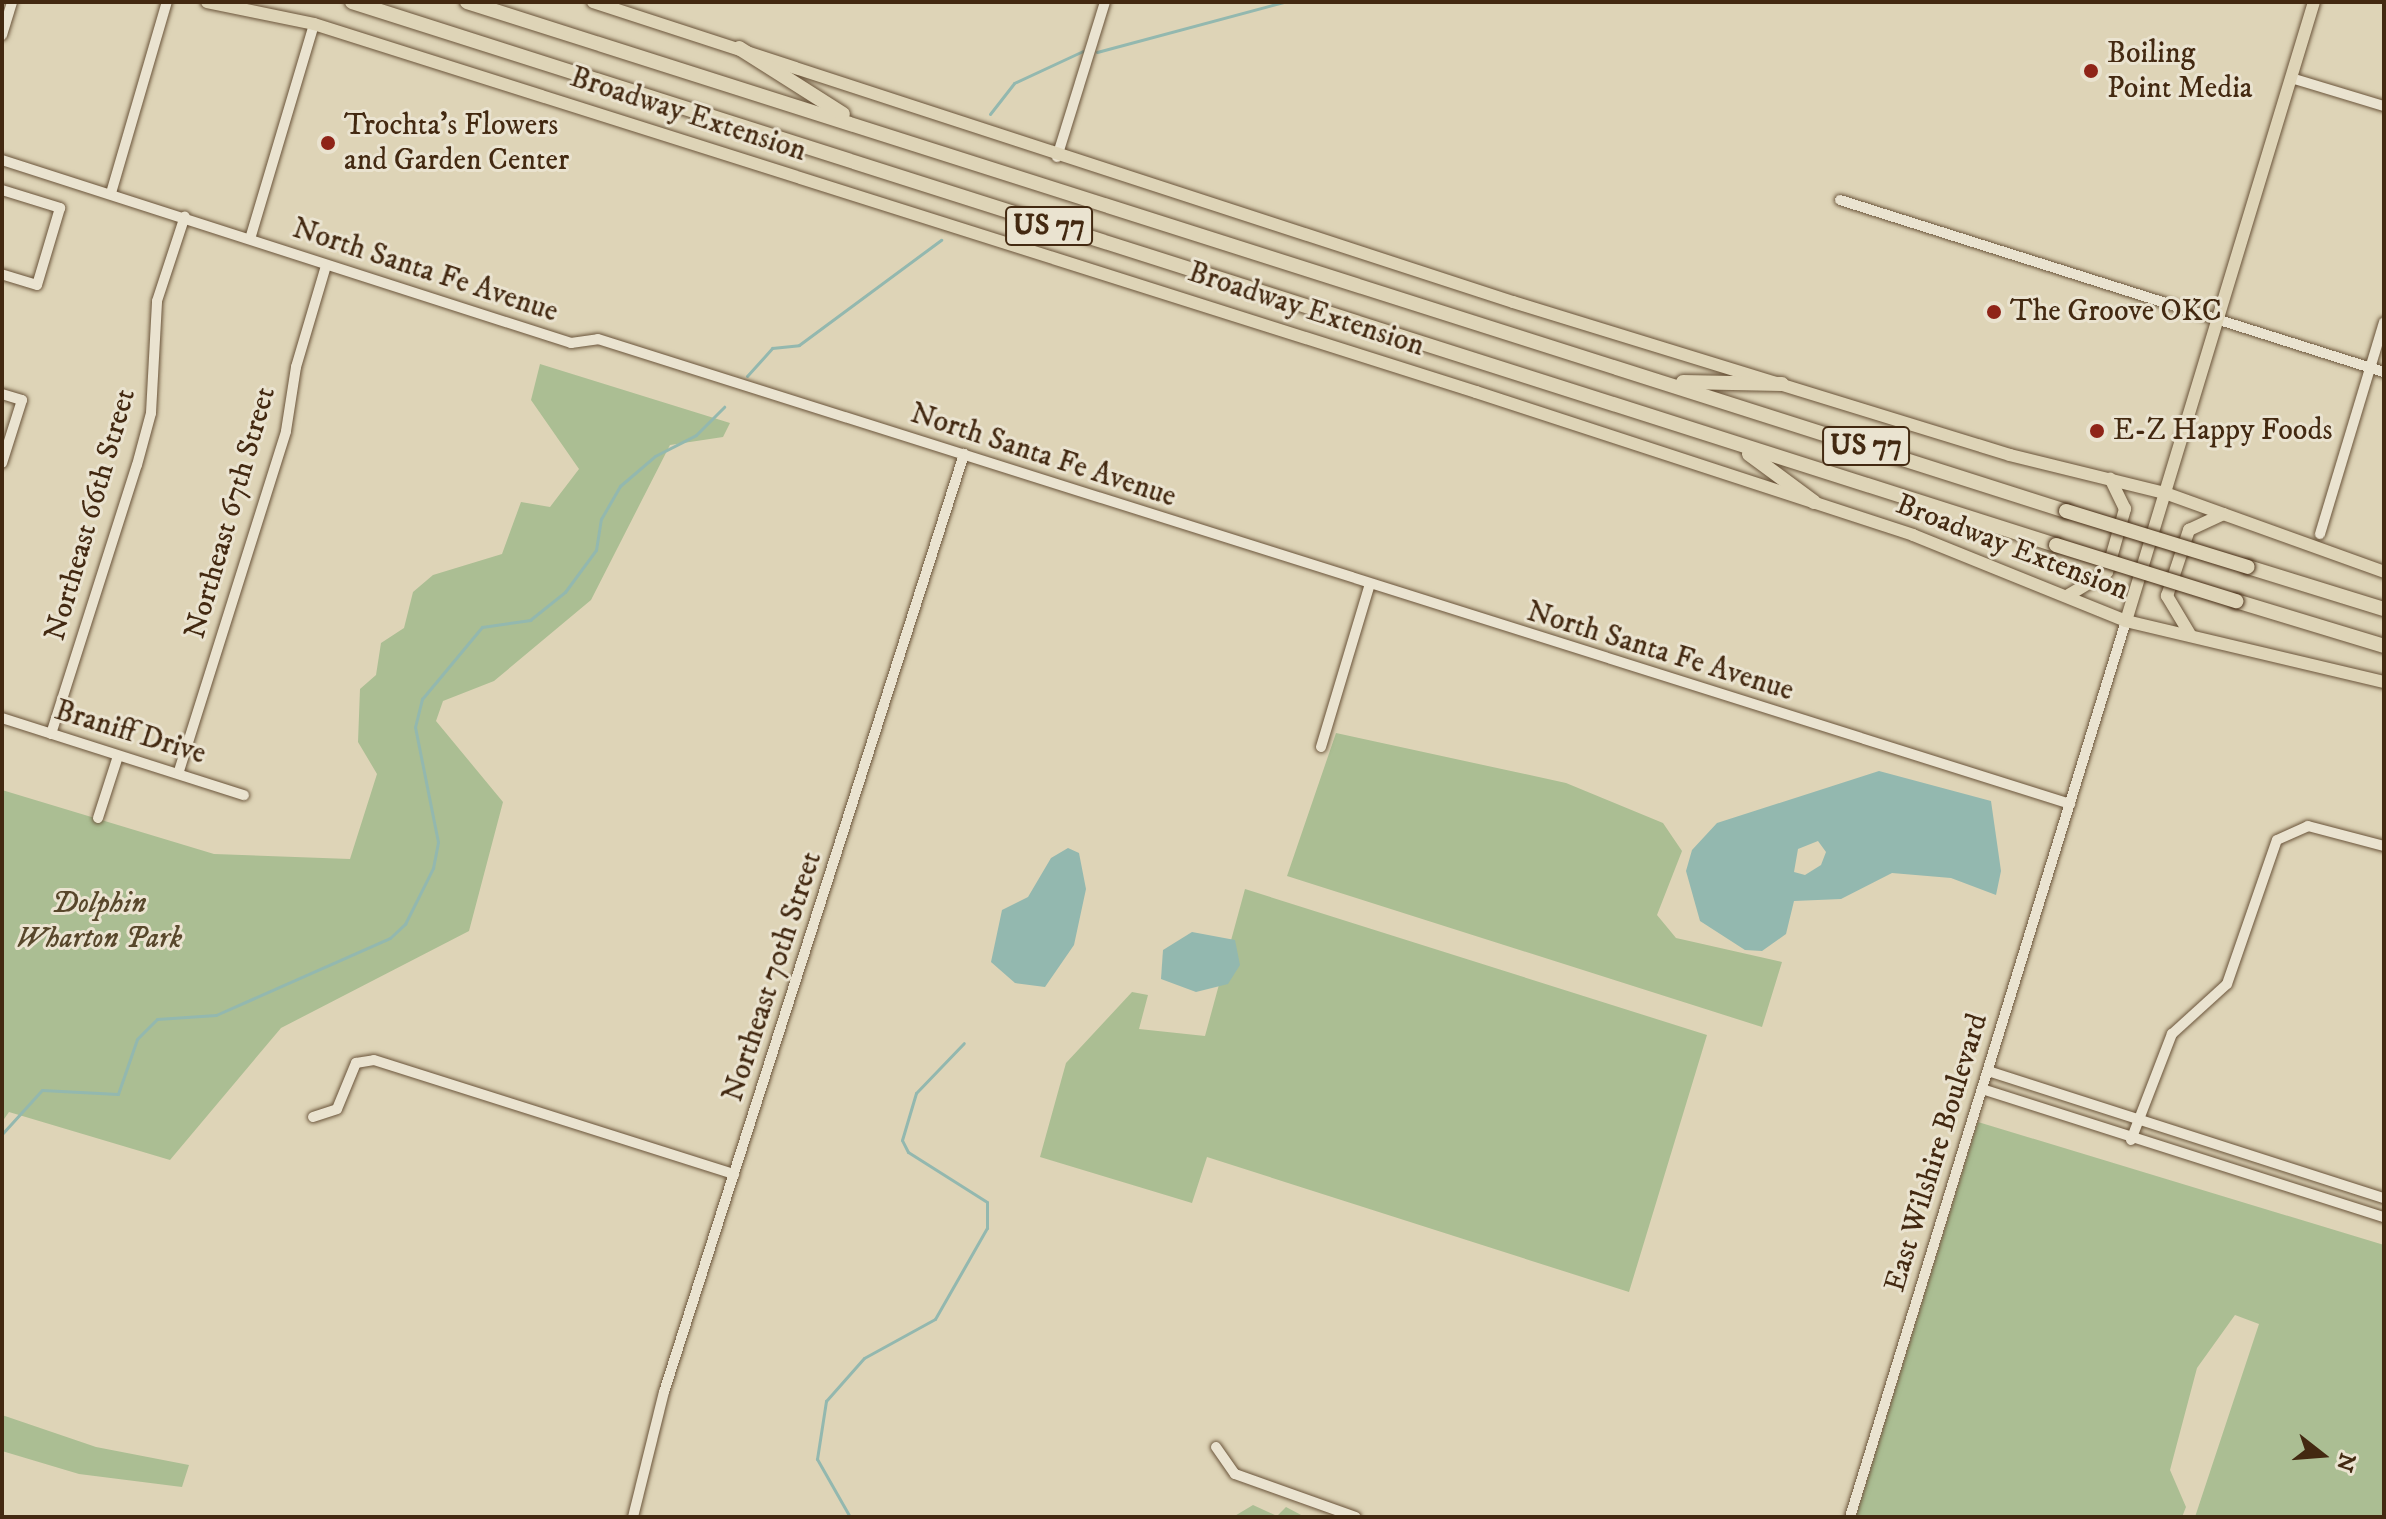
<!DOCTYPE html>
<style>
body{margin:0}
#map{position:relative;width:2386px;height:1519px;overflow:hidden;background:#ded4b7;font-family:"IM FELL DW Pica",serif}
div>[style]{position:absolute}
.green>*{inset:0;background:#abbe93}
.water>*{inset:0;background:#93b8af}
.stream>*{height:3px;margin:-1.5px;padding:0 1.5px;transform-origin:1.5px;border-radius:1.5px;background:#93b8af}
.roads{filter:drop-shadow(0 0 2px #6a543a) drop-shadow(0 0 2px #6a543a)}
.minor>*{height:10px;margin:-5px;padding:0 5px;transform-origin:5px;border-radius:5px;background:#eae3d0}
.major>*{height:12px;margin:-6px;padding:0 6px;transform-origin:6px;border-radius:6px;background:#ded4b7}
.highway>*{height:14px;margin:-7px;padding:0 7px;transform-origin:7px;border-radius:7px;background:#ded4b7}
.bridges{filter:drop-shadow(0 0 2px #432911) drop-shadow(0 0 2px #432911)}
.highway-bridge>*{height:14px;margin:-7px;padding:0 7px;transform-origin:7px;border-radius:7px;background:#ded4b7}
.dots>*{width:22px;height:22px;translate:-50% -50%;box-sizing:border-box;border:4px solid #eae3d0;border-radius:50%}
span{translate:-50% -50%;white-space:nowrap;text-align:center;line-height:1.15;-webkit-text-stroke:6px #eae3d0;paint-order:stroke}
.shield-label span{padding:2px 6px;background:#eae3d0;border:2px solid;border-radius:6px;-webkit-text-stroke-width:0}
.shield-label{font-size:28px;color:#432911;font-weight:700}
.poi-label{font-size:30px;color:#432911}
.left{translate:0 -50%;text-align:left}
.street-label{font-size:30px;color:#432911}
.park-label{font-size:30px;color:#58472b;font-style:italic}
.frame{position:absolute;inset:0;border:4px solid #432911;pointer-events:none}
.north{position:absolute;left:2282px;top:1415px;width:80px;height:80px;-webkit-text-stroke:6px #eae3d0;paint-order:stroke;rotate:107deg;font-size:22px;font-weight:700;line-height:32px;text-align:center;color:#432911}
.north::after{content:'';display:block;margin:auto;width:28px;height:36px;background:#432911;clip-path:polygon(50% 0,100% 100%,50% 72%,0 100%)}
</style>
<div id="map">
<div class="green">
<i style="clip-path:polygon(540px 364px,730px 423px,723px 437px,670px 445px,591px 600px,494px 681px,443px 701px,436px 721px,503px 802px,469px 931px,281px 1028px,170px 1160px,9px 1112px,2px 1122px,2px 790px,214px 854px,350px 859px,377px 774px,358px 742px,360px 689px,376px 675px,381px 643px,404px 628px,413px 592px,433px 575px,502px 554px,521px 502px,550px 507px,579px 469px,531px 400px)"></i>
<i style="clip-path:polygon(1336px 733px,1566px 783px,1663px 823px,1682px 851px,1657px 915px,1676px 938px,1782px 962px,1762px 1027px,1287px 876px)"></i>
<i style="clip-path:polygon(1245px 889px,1707px 1035px,1629px 1292px,1207px 1157px,1192px 1203px,1040px 1157px,1066px 1063px,1132px 992px,1148px 995px,1139px 1029px,1205px 1036px)"></i>
<i style="clip-path:polygon(1978px 1122px,2384px 1245px,2384px 1517px,2195px 1517px,2259px 1324px,2235px 1315px,2197px 1368px,2170px 1470px,2186px 1507px,2182px 1517px,1856px 1517px)"></i>
<i style="clip-path:polygon(2px 1415px,96px 1447px,189px 1465px,182px 1487px,79px 1474px,2px 1451px)"></i>
<i style="clip-path:polygon(1253px 1505px,1277px 1516px,1286px 1507px,1305px 1517px,1233px 1517px)"></i>
</div>
<div class="water">
<i style="clip-path:polygon(evenodd,1879px 771px,1991px 801px,2001px 871px,1996px 895px,1951px 878px,1892px 873px,1841px 899px,1794px 901px,1786px 934px,1762px 951px,1745px 950px,1700px 921px,1686px 871px,1692px 850px,1717px 823px,1879px 771px,1818px 841px,1826px 852px,1821px 865px,1805px 875px,1794px 872px,1798px 849px,1818px 841px)"></i>
<i style="clip-path:polygon(1068px 848px,1079px 853px,1086px 889px,1074px 945px,1045px 987px,1015px 983px,991px 962px,1002px 910px,1028px 897px,1051px 858px)"></i>
<i style="clip-path:polygon(1192px 932px,1235px 940px,1240px 965px,1228px 984px,1196px 992px,1161px 979px,1163px 950px)"></i>
</div>
<div class="stream">
<i style="left:1097px;top:52px;width:193px;rotate:-15deg"></i>
<i style="left:990px;top:114px;width:39px;rotate:-52deg"></i>
<i style="left:1014px;top:83px;width:76px;rotate:-24.9deg"></i>
<i style="left:747px;top:376px;width:38px;rotate:-48deg"></i>
<i style="left:772px;top:348px;width:27px;rotate:-6deg"></i>
<i style="left:799px;top:345px;width:177px;rotate:-36.5deg"></i>
<i style="left:2px;top:1134px;width:59px;rotate:-47.7deg"></i>
<i style="left:42px;top:1090px;width:76px;rotate:3deg"></i>
<i style="left:118px;top:1094px;width:58px;rotate:-70.9deg"></i>
<i style="left:137px;top:1039px;width:28px;rotate:-45deg"></i>
<i style="left:157px;top:1019px;width:59px;rotate:-3.9deg"></i>
<i style="left:216px;top:1015px;width:190px;rotate:-23.9deg"></i>
<i style="left:390px;top:938px;width:21px;rotate:-43deg"></i>
<i style="left:405px;top:924px;width:63px;rotate:-63.4deg"></i>
<i style="left:433px;top:868px;width:26px;rotate:-79deg"></i>
<i style="left:438px;top:842px;width:117px;rotate:-101.3deg"></i>
<i style="left:415px;top:727px;width:29px;rotate:-76deg"></i>
<i style="left:422px;top:699px;width:94px;rotate:-50.2deg"></i>
<i style="left:482px;top:627px;width:49px;rotate:-8.3deg"></i>
<i style="left:530px;top:620px;width:45px;rotate:-38.7deg"></i>
<i style="left:565px;top:592px;width:52px;rotate:-53.6deg"></i>
<i style="left:596px;top:550px;width:31px;rotate:-81deg"></i>
<i style="left:601px;top:519px;width:38px;rotate:-60deg"></i>
<i style="left:620px;top:486px;width:46px;rotate:-40.6deg"></i>
<i style="left:655px;top:456px;width:46px;rotate:-27.1deg"></i>
<i style="left:696px;top:435px;width:40px;rotate:-45deg"></i>
<i style="left:850px;top:1517px;width:67px;rotate:-119.6deg"></i>
<i style="left:817px;top:1459px;width:59px;rotate:-81.2deg"></i>
<i style="left:826px;top:1401px;width:57px;rotate:-48.5deg"></i>
<i style="left:864px;top:1358px;width:81px;rotate:-28.8deg"></i>
<i style="left:935px;top:1319px;width:105px;rotate:-60.3deg"></i>
<i style="left:987px;top:1228px;width:26px;rotate:-90deg"></i>
<i style="left:987px;top:1202px;width:93px;rotate:-147.7deg"></i>
<i style="left:908px;top:1152px;width:13px;rotate:-117deg"></i>
<i style="left:902px;top:1140px;width:49px;rotate:-73.4deg"></i>
<i style="left:916px;top:1093px;width:69px;rotate:-46.2deg"></i>
</div>
<div class="roads">
<div class="minor">
<i style="left:2px;top:35px;width:34px;rotate:-73deg"></i>
<i style="left:2291px;top:78px;width:97px;rotate:16.8deg"></i>
<i style="left:1057px;top:157px;width:162px;rotate:-72.8deg"></i>
<i style="left:2px;top:160px;width:598px;rotate:17.83deg"></i>
<i style="left:571px;top:343px;width:27px;rotate:-8deg"></i>
<i style="left:598px;top:339px;width:1544px;rotate:17.53deg"></i>
<i style="left:2px;top:190px;width:61px;rotate:17.2deg"></i>
<i style="left:60px;top:208px;width:80px;rotate:106.6deg"></i>
<i style="left:37px;top:285px;width:37px;rotate:-163deg"></i>
<i style="left:111px;top:193px;width:199px;rotate:-73.7deg"></i>
<i style="left:1840px;top:200px;width:571px;rotate:17.55deg"></i>
<i style="left:250px;top:239px;width:224px;rotate:-73.4deg"></i>
<i style="left:2px;top:394px;width:21px;rotate:17deg"></i>
<i style="left:22px;top:400px;width:66px;rotate:107.6deg"></i>
<i style="left:2320px;top:534px;width:221px;rotate:-73.2deg"></i>
<i style="left:2px;top:718px;width:254px;rotate:17.7deg"></i>
<i style="left:51px;top:734px;width:282px;rotate:-72.3deg"></i>
<i style="left:137px;top:465px;width:54px;rotate:-74.9deg"></i>
<i style="left:151px;top:413px;width:112px;rotate:-86.9deg"></i>
<i style="left:157px;top:301px;width:89px;rotate:-71.8deg"></i>
<i style="left:1321px;top:747px;width:167px;rotate:-73.3deg"></i>
<i style="left:179px;top:771px;width:356px;rotate:-72.5deg"></i>
<i style="left:286px;top:431px;width:65px;rotate:-81.1deg"></i>
<i style="left:296px;top:367px;width:105px;rotate:-73.5deg"></i>
<i style="left:98px;top:818px;width:65px;rotate:-72.1deg"></i>
<i style="left:1988px;top:1071px;width:416px;rotate:17.8deg"></i>
<i style="left:1982px;top:1089px;width:422px;rotate:17.7deg"></i>
<i style="left:313px;top:1117px;width:25px;rotate:-18deg"></i>
<i style="left:337px;top:1109px;width:50px;rotate:-67.6deg"></i>
<i style="left:356px;top:1063px;width:18px;rotate:-9deg"></i>
<i style="left:374px;top:1060px;width:378px;rotate:17.6deg"></i>
<i style="left:2131px;top:1140px;width:114px;rotate:-68.9deg"></i>
<i style="left:2172px;top:1034px;width:74px;rotate:-42.3deg"></i>
<i style="left:2227px;top:984px;width:152px;rotate:-70.9deg"></i>
<i style="left:2277px;top:840px;width:34px;rotate:-24deg"></i>
<i style="left:2308px;top:826px;width:79px;rotate:14.7deg"></i>
<i style="left:1216px;top:1447px;width:33px;rotate:55deg"></i>
<i style="left:1235px;top:1474px;width:128px;rotate:19.6deg"></i>
<i style="left:633px;top:1517px;width:129px;rotate:-76.1deg"></i>
<i style="left:664px;top:1392px;width:985px;rotate:-72.26deg"></i>
<i style="left:1850px;top:1517px;width:938px;rotate:-72.88deg"></i>
</div>
<div class="major">
<i style="left:207px;top:2px;width:109px;rotate:11.6deg"></i>
<i style="left:314px;top:24px;width:1219px;rotate:17.57deg"></i>
<i style="left:1476px;top:392px;width:460px;rotate:18.1deg"></i>
<i style="left:1913px;top:535px;width:230px;rotate:22deg"></i>
<i style="left:2126px;top:621px;width:265px;rotate:13.3deg"></i>
<i style="left:593px;top:2px;width:968px;rotate:18.06deg"></i>
<i style="left:1513px;top:302px;width:520px;rotate:17.11deg"></i>
<i style="left:2010px;top:455px;width:160px;rotate:13.8deg"></i>
<i style="left:2165px;top:493px;width:233px;rotate:19.8deg"></i>
<i style="left:2067px;top:596px;width:47px;rotate:-31deg"></i>
<i style="left:2107px;top:572px;width:66px;rotate:-74.1deg"></i>
<i style="left:2125px;top:509px;width:34px;rotate:-116deg"></i>
<i style="left:2126px;top:621px;width:647px;rotate:-73.11deg"></i>
<i style="left:2191px;top:636px;width:47px;rotate:-121deg"></i>
<i style="left:2167px;top:596px;width:70px;rotate:-71.6deg"></i>
<i style="left:2189px;top:530px;width:38px;rotate:-25deg"></i>
</div>
<div class="highway">
<i style="left:352px;top:2px;width:1788px;rotate:17.68deg"></i>
<i style="left:467px;top:2px;width:1678px;rotate:17.66deg"></i>
<i style="left:739px;top:48px;width:123px;rotate:32.4deg"></i>
<i style="left:1683px;top:382px;width:99px;rotate:1.2deg"></i>
<i style="left:1749px;top:454px;width:81px;rotate:36.4deg"></i>
<i style="left:2248px;top:567px;width:142px;rotate:17.2deg"></i>
<i style="left:2236px;top:601px;width:155px;rotate:16.9deg"></i>
</div>
</div>
<div class="bridges">
<div class="highway-bridge">
<i style="left:2066px;top:511px;width:190px;rotate:17.1deg"></i>
<i style="left:2056px;top:545px;width:189px;rotate:17.3deg"></i>
</div>
</div>
<div class="dots">
<i style="left:2091px;top:71px;background:#8f2418"></i>
<i style="left:328px;top:143px;background:#8f2418"></i>
<i style="left:1994px;top:312px;background:#8f2418"></i>
<i style="left:2097px;top:431px;background:#8f2418"></i>
</div>
<div class="shield-label">
<span style="left:1049px;top:226px">US 77</span>
<span style="left:1866px;top:446px">US 77</span>
</div>
<div class="poi-label">
<span class="left" style="left:2107px;top:71px">Boiling<br>Point Media</span>
<span class="left" style="left:344px;top:143px">Trochta's Flowers<br>and Garden Center</span>
<span class="left" style="left:2010px;top:312px">The Groove OKC</span>
<span class="left" style="left:2113px;top:431px">E-Z Happy Foods</span>
</div>
<div class="street-label">
<span style="left:688px;top:115px;rotate:18deg">Broadway Extension</span>
<span style="left:425px;top:271px;rotate:18deg">North Santa Fe Avenue</span>
<span style="left:1306px;top:310px;rotate:18deg">Broadway Extension</span>
<span style="left:1043px;top:456px;rotate:18deg">North Santa Fe Avenue</span>
<span style="left:231px;top:513px;rotate:-74deg">Northeast 67th Street</span>
<span style="left:91px;top:515px;rotate:-74deg">Northeast 66th Street</span>
<span style="left:2012px;top:548px;rotate:21deg">Broadway Extension</span>
<span style="left:1660px;top:652px;rotate:17deg">North Santa Fe Avenue</span>
<span style="left:130px;top:733px;rotate:17deg">Braniff Drive</span>
<span style="left:773px;top:977px;rotate:-72deg">Northeast 70th Street</span>
<span style="left:1937px;top:1153px;rotate:-73deg">East Wilshire Boulevard</span>
</div>
<div class="park-label">
<span style="left:99px;top:921px">Dolphin<br>Wharton Park</span>
</div>
<div class="frame"></div>
<div class="north">N</div>
</div>
